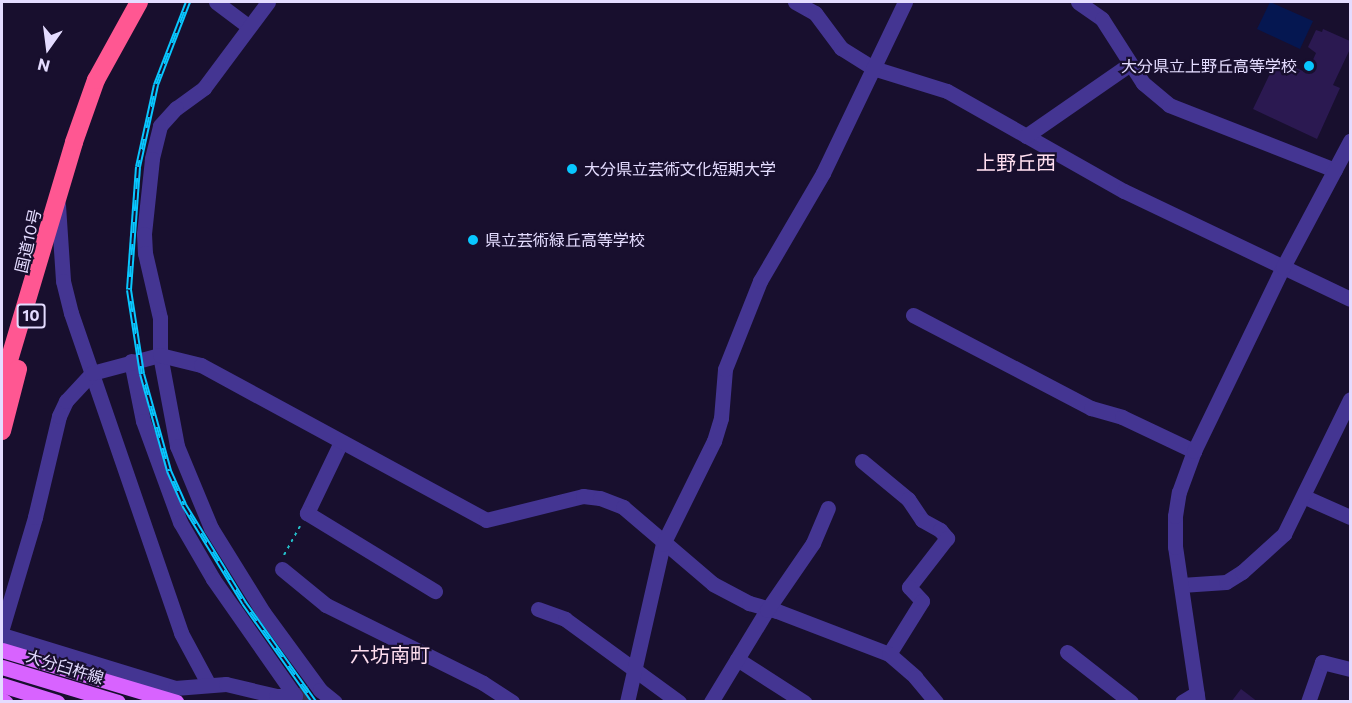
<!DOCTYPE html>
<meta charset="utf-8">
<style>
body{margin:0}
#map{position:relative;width:1352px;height:703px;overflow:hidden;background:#180f2e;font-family:Commissioner,"Noto Sans JP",sans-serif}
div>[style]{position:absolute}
.water>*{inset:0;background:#051751}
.building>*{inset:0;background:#2b1951}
.minor-tunnel>*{height:15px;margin-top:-7.5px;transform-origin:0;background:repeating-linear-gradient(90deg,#372e4d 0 15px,transparent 0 23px)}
.path>*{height:2px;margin-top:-1px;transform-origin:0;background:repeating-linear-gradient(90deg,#24c0cb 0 3px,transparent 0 7.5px)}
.minor>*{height:15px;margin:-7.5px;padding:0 7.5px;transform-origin:7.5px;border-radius:7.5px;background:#443592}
.major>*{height:15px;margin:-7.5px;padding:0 7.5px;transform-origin:7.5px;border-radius:7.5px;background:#d863ff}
.highway>*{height:18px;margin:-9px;padding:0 9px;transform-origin:9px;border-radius:9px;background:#ff5792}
.rail>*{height:6px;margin-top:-3px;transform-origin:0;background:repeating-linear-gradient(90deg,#180f2e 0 11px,#08c7ff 0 22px);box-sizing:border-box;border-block:2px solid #08c7ff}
.dots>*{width:16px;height:16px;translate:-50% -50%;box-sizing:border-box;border:3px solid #180f2e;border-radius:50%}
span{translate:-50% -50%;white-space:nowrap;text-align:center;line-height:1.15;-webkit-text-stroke:4.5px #180f2e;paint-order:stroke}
.shield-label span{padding:2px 4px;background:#180f2e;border:2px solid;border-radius:4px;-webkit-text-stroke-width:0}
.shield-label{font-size:15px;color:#e4dcff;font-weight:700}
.poi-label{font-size:16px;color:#e4dcff}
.right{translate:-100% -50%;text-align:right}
.left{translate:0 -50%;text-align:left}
.street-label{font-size:16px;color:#e4dcff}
.quarter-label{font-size:20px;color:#ffdeef}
.frame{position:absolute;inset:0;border:3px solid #e4dcff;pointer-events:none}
.north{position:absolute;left:18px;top:18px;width:60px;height:60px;-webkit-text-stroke:4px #180f2e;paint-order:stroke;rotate:194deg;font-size:16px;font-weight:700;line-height:24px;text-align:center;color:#e4dcff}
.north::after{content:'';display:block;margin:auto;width:21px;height:27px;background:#e4dcff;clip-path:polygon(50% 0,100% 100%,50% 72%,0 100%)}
</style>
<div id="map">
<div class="water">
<i style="clip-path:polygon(1270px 2px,1313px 21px,1300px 49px,1257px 29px)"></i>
</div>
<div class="building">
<i style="clip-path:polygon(1323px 29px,1350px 41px,1350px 49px,1333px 85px,1340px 88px,1317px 139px,1253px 109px,1277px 59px,1307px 73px,1316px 53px,1308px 47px,1316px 30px,1322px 32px)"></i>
<i style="clip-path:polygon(1241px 689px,1258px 702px,1231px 702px)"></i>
</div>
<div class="minor-tunnel">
<i style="left:295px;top:696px;width:26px;rotate:-13deg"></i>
</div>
<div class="path">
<i style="left:284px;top:555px;width:33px;rotate:-61deg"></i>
</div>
<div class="minor">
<i style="left:216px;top:2px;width:40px;rotate:37deg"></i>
<i style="left:268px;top:2px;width:107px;rotate:126.7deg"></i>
<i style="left:204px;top:88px;width:34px;rotate:144deg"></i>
<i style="left:176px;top:108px;width:24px;rotate:132deg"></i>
<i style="left:160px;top:126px;width:34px;rotate:104deg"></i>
<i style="left:152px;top:159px;width:75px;rotate:96.1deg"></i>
<i style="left:144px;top:234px;width:19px;rotate:87deg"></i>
<i style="left:145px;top:253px;width:67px;rotate:77deg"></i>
<i style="left:160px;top:318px;width:37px;rotate:90deg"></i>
<i style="left:160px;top:355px;width:93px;rotate:79.4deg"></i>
<i style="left:177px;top:446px;width:89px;rotate:67.5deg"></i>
<i style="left:211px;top:528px;width:99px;rotate:58.2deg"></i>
<i style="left:263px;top:612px;width:97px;rotate:53.8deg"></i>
<i style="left:320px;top:690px;width:19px;rotate:39deg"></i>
<i style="left:795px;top:2px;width:23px;rotate:29deg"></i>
<i style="left:815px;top:13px;width:44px;rotate:53.4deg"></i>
<i style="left:841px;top:48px;width:38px;rotate:32deg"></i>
<i style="left:873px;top:68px;width:77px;rotate:17.3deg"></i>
<i style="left:947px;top:91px;width:203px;rotate:29.5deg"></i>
<i style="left:1124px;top:191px;width:250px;rotate:25.5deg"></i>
<i style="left:1078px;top:2px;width:29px;rotate:35deg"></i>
<i style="left:1102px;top:19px;width:76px;rotate:57.4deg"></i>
<i style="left:1143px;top:83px;width:34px;rotate:40deg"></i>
<i style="left:1169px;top:105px;width:178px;rotate:21.4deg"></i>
<i style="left:1026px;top:136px;width:126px;rotate:-34.7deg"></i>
<i style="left:58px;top:205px;width:76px;rotate:86.2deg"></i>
<i style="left:63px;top:281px;width:33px;rotate:76deg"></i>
<i style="left:71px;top:313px;width:338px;rotate:71deg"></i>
<i style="left:181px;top:633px;width:59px;rotate:61.7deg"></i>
<i style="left:913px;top:315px;width:201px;rotate:27.6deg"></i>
<i style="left:1091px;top:408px;width:32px;rotate:16deg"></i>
<i style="left:1122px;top:417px;width:80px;rotate:25.3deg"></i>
<i style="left:131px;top:361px;width:61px;rotate:78.7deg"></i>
<i style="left:143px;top:421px;width:108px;rotate:69.9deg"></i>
<i style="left:180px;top:522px;width:66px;rotate:59.9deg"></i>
<i style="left:213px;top:579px;width:143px;rotate:55deg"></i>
<i style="left:341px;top:442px;width:79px;rotate:115.6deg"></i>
<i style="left:307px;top:513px;width:150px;rotate:31.4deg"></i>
<i style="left:862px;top:461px;width:60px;rotate:39.6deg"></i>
<i style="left:908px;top:499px;width:25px;rotate:56deg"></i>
<i style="left:922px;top:520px;width:21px;rotate:29deg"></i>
<i style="left:940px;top:530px;width:11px;rotate:49deg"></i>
<i style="left:947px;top:538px;width:62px;rotate:127.8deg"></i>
<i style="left:909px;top:587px;width:19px;rotate:47deg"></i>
<i style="left:922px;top:601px;width:62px;rotate:121.9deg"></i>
<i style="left:1305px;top:497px;width:49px;rotate:24deg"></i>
<i style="left:282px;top:569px;width:57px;rotate:39.3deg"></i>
<i style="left:326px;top:605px;width:175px;rotate:26.4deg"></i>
<i style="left:483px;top:683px;width:35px;rotate:33deg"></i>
<i style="left:1181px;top:585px;width:45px;rotate:-3.8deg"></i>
<i style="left:1226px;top:582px;width:19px;rotate:-32deg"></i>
<i style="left:1242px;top:572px;width:57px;rotate:-42.1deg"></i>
<i style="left:1284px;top:534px;width:150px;rotate:-63.9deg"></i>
<i style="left:538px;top:609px;width:29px;rotate:20deg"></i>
<i style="left:565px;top:619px;width:141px;rotate:36.1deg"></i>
<i style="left:2px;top:628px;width:116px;rotate:-73.4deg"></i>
<i style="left:35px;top:517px;width:104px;rotate:-76.6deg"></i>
<i style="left:59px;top:416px;width:17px;rotate:-65deg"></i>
<i style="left:66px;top:401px;width:38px;rotate:-47deg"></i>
<i style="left:92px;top:373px;width:70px;rotate:-14.8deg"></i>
<i style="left:160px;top:355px;width:42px;rotate:13.7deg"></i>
<i style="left:201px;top:365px;width:324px;rotate:28.5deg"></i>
<i style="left:486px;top:520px;width:100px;rotate:-13.9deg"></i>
<i style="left:583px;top:496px;width:17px;rotate:7deg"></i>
<i style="left:600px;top:498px;width:25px;rotate:21deg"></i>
<i style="left:623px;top:507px;width:118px;rotate:40.5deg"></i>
<i style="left:713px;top:584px;width:41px;rotate:27.8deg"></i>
<i style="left:749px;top:603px;width:29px;rotate:16deg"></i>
<i style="left:777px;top:611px;width:120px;rotate:21deg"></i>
<i style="left:889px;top:654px;width:35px;rotate:41deg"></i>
<i style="left:915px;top:677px;width:33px;rotate:50deg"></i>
<i style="left:2px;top:635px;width:181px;rotate:17deg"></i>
<i style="left:175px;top:688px;width:51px;rotate:-4.5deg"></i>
<i style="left:226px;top:684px;width:51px;rotate:13.5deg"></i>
<i style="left:276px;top:696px;width:19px"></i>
<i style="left:1067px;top:652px;width:81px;rotate:38deg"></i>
<i style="left:737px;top:659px;width:80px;rotate:32.7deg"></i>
<i style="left:627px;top:702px;width:162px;rotate:-77.2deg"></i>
<i style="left:663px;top:544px;width:115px;rotate:-63.7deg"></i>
<i style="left:714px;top:441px;width:24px;rotate:-73deg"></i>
<i style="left:721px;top:418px;width:49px;rotate:-85.3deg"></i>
<i style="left:725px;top:369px;width:95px;rotate:-68.3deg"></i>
<i style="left:760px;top:281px;width:125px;rotate:-59.7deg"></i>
<i style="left:823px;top:173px;width:190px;rotate:-64.4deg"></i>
<i style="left:711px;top:702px;width:108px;rotate:-58.7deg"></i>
<i style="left:767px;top:610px;width:81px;rotate:-55.5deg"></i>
<i style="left:813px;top:543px;width:38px;rotate:-67deg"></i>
<i style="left:1182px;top:702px;width:17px;rotate:-31deg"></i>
<i style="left:1198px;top:702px;width:157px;rotate:-98.4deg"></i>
<i style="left:1175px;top:547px;width:31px;rotate:-90deg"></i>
<i style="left:1175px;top:516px;width:24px;rotate:-81deg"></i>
<i style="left:1179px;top:492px;width:44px;rotate:-69.9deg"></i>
<i style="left:1194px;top:451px;width:204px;rotate:-64.2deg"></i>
<i style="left:1283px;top:267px;width:143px;rotate:-62deg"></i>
<i style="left:1308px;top:702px;width:42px;rotate:-70.7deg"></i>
<i style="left:1322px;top:662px;width:29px;rotate:14deg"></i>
</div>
<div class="major">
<i style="left:2px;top:650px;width:182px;rotate:16.6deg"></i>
<i style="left:2px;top:667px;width:121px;rotate:16.8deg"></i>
<i style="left:2px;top:685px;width:58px;rotate:17.2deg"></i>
<i style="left:2px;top:700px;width:4px;rotate:34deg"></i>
</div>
<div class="highway">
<i style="left:2px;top:384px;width:252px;rotate:-73.4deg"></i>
<i style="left:74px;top:142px;width:66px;rotate:-70.5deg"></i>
<i style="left:96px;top:80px;width:89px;rotate:-61.1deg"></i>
<i style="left:2px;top:431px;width:64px;rotate:-75.5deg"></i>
</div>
<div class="rail">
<i style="left:188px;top:2px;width:89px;rotate:111.1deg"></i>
<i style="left:156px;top:85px;width:84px;rotate:102.4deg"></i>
<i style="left:138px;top:167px;width:123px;rotate:94.2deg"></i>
<i style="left:129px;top:290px;width:85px;rotate:81.2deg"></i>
<i style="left:142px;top:374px;width:101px;rotate:74.4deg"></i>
<i style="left:169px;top:471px;width:37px;rotate:66deg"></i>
<i style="left:184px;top:505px;width:115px;rotate:58.5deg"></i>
<i style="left:244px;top:603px;width:121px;rotate:54.7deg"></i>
</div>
<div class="dots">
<i style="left:1309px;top:66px;background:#08c7ff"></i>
<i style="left:572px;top:169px;background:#08c7ff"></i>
<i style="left:473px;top:240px;background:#08c7ff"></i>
</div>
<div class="shield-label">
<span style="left:31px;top:316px">10</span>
</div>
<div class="poi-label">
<span class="right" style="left:1297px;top:66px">大分県立上野丘高等学校</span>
<span class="left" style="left:584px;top:169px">大分県立芸術文化短期大学</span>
<span class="left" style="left:485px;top:240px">県立芸術緑丘高等学校</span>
</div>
<div class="street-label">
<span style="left:28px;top:241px;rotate:-77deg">国道10号</span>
<span style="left:65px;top:667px;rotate:17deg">大分臼杵線</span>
</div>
<div class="quarter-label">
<span style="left:1016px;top:162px">上野丘西</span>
<span style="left:390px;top:654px">六坊南町</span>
</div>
<div class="frame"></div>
<div class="north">N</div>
</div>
